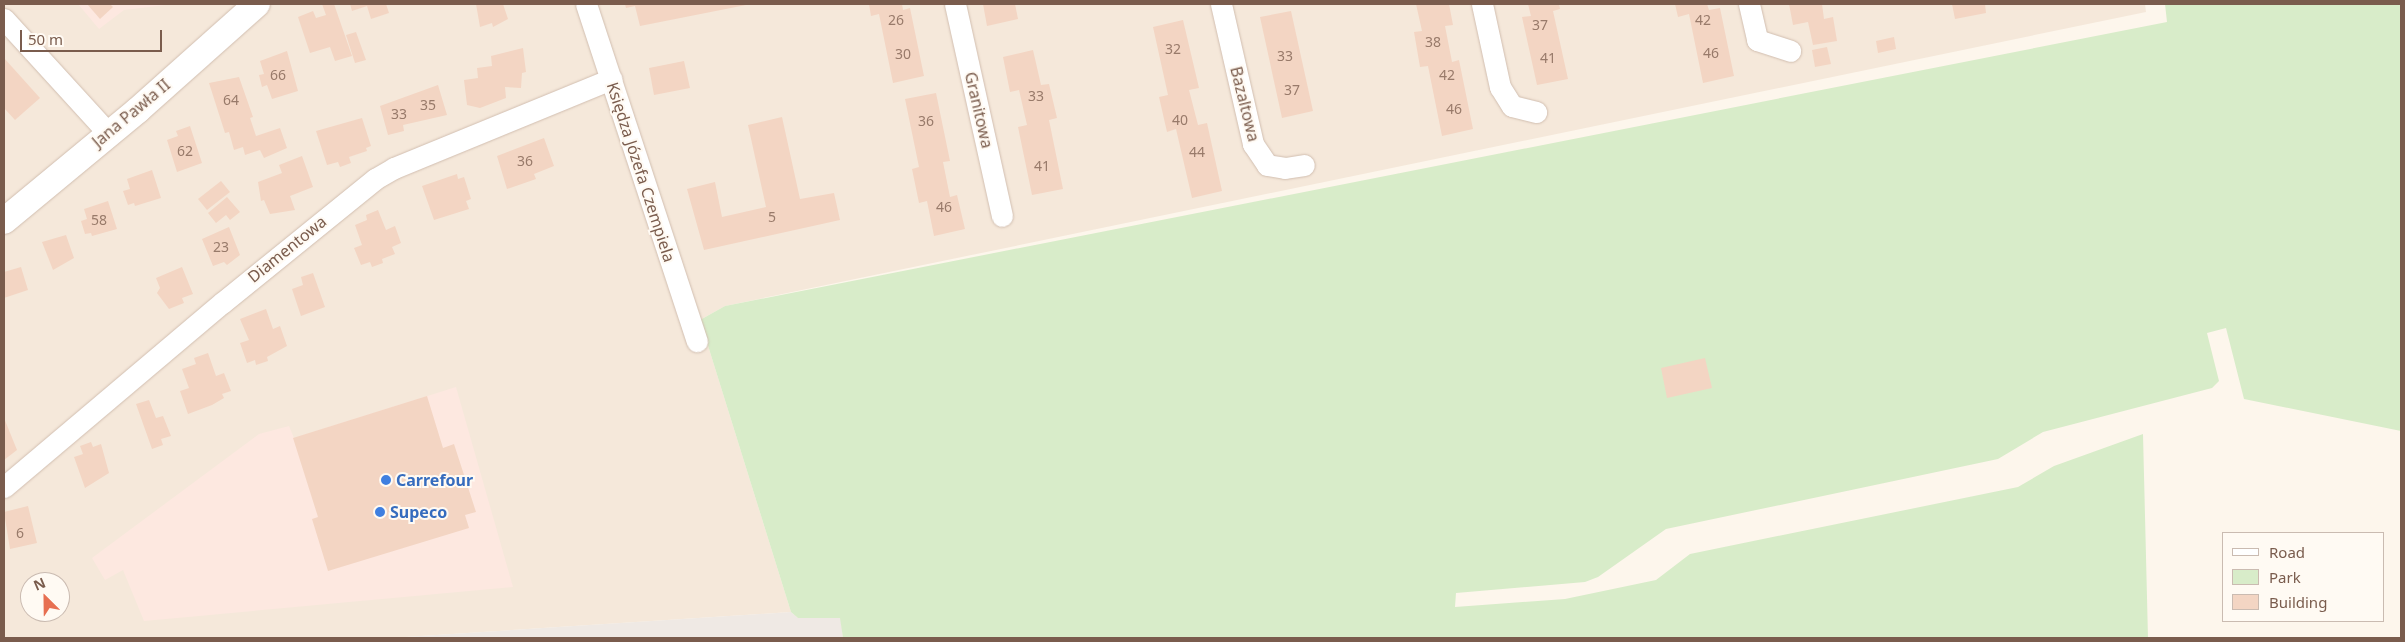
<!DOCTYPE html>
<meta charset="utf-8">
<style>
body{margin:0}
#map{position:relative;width:2405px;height:642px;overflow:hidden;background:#fdf6ec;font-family:"Noto Sans",sans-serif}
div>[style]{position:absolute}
.residential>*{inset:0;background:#f5e8da}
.commercial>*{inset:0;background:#fde8e0}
.industrial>*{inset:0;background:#efe9e4}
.green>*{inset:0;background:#d8ecc9}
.building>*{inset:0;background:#f3d5c3}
.roads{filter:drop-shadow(0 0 1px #d1beb0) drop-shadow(0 0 1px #d1beb0)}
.minor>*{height:21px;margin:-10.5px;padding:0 10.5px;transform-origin:10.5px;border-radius:10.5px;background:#fff}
.tertiary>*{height:26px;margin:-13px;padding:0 13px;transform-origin:13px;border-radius:13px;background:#fff}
.dots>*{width:14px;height:14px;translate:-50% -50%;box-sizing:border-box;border:2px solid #fffaf3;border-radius:50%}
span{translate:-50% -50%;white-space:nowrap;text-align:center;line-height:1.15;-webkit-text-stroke:4px #fffaf3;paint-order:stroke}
.number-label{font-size:14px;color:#987a6a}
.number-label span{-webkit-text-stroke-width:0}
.street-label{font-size:16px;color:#7a5c4d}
.shop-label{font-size:16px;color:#366cbe;font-weight:700}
.left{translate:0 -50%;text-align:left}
.frame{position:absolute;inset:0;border:5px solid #7a5c4d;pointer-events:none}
.legend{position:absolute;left:2222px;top:532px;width:162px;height:90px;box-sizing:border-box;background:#fffaf3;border:1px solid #cabbb1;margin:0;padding:6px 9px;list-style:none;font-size:15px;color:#7a5c4d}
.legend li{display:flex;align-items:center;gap:10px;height:25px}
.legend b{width:25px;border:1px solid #cabbb1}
.north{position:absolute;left:20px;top:572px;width:50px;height:50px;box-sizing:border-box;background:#fffaf3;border:1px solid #cabbb1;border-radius:50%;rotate:337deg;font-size:14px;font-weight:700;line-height:20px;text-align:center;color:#7a5c4d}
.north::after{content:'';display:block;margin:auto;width:18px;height:22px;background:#e76f51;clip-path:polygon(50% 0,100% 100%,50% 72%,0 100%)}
.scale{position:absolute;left:20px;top:30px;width:142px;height:22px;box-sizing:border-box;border:2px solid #7a5c4d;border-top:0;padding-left:6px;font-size:15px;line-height:18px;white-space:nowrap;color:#7a5c4d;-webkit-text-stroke:4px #fffaf3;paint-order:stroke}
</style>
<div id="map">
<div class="residential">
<i style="clip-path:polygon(evenodd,4px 4px,2145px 4px,2146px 12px,725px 306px,700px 320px,791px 612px,390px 638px,4px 638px,4px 4px,30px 582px,60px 582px,60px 612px,30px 612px,30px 582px)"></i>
</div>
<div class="commercial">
<i style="clip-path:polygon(78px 4px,174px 4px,124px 10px,99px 29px)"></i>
<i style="clip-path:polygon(456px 387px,513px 587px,144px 621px,123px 570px,105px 580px,92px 558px,259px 434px,289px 426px,294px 438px)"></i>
</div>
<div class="industrial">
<i style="clip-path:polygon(791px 612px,798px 618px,841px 618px,843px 638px,390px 638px)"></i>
</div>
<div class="green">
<i style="clip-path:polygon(2165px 4px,2401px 4px,2401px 431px,2244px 399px,2226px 328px,2207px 333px,2219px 381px,2212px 388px,2043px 432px,1998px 459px,1666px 529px,1598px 577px,1585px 582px,1456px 593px,1455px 607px,1565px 599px,1656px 580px,1690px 554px,2018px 487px,2054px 466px,2143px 434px,2148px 638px,843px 638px,840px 618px,798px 618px,791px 612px,700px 320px,725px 306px,2167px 22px)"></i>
</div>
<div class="building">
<i style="clip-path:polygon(87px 4px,110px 4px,113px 7px,100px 19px)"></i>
<i style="clip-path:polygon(322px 4px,334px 4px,352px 56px,335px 61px,330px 47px,310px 53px,298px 17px,313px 11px,316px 18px,326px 15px)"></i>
<i style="clip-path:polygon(350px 4px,386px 4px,389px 13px,371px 19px,367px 6px,352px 11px)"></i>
<i style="clip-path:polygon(476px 4px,503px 4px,508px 19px,493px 27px,492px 23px,480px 27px)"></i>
<i style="clip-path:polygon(625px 4px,746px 4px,746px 5px,640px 26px,635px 6px,626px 8px)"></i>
<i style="clip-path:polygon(869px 4px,902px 4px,903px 10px,910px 8px,924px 76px,893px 83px,879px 14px,871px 16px)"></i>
<i style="clip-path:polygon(983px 4px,1015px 4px,1018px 19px,987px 26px)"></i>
<i style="clip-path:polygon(1416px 4px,1449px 4px,1453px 25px,1445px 26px,1452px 62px,1459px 60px,1473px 129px,1442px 136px,1428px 66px,1420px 67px,1414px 32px,1422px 31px)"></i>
<i style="clip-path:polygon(1528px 4px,1559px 4px,1560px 9px,1553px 11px,1568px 79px,1537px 85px,1522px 17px,1531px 16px)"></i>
<i style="clip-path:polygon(1675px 4px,1707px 4px,1709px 10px,1720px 8px,1734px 76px,1703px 83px,1689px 14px,1678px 17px)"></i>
<i style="clip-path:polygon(1789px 4px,1822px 4px,1824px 19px,1833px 17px,1837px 41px,1813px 45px,1808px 22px,1793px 25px)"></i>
<i style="clip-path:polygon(1952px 4px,1985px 4px,1986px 13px,1955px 19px)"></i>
<i style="clip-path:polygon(1291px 11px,1313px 111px,1282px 118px,1260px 17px)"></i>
<i style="clip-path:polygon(1183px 20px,1199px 88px,1189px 90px,1198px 125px,1207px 123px,1222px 191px,1192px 198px,1176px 129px,1167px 132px,1159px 97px,1168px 95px,1153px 27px)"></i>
<i style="clip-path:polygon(356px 32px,366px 60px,355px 63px,346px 35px)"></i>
<i style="clip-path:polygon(1894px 37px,1896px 49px,1878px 53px,1876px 41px)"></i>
<i style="clip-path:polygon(1827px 47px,1831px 64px,1815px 67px,1812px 50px)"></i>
<i style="clip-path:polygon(523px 48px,526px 72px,522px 73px,521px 88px,505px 87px,506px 98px,480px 108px,467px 105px,464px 80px,478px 78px,477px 68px,492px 66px,491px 56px)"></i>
<i style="clip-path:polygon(1033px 50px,1041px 85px,1049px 84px,1057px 118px,1049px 120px,1063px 189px,1032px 195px,1018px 127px,1027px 125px,1019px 90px,1010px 92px,1003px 57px)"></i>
<i style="clip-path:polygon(287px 51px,298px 91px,272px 99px,267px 85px,262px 87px,259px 75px,264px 74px,260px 61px)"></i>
<i style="clip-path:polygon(4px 58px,40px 98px,15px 120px,4px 108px)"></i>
<i style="clip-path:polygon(684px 61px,690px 88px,654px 95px,649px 68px)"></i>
<i style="clip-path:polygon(239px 77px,253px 117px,250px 118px,256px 136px,280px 128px,287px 148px,264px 158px,260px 150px,245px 155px,243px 147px,234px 150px,229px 132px,225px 133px,209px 83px)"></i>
<i style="clip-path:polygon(438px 85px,447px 115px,403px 125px,404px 131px,388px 135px,380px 106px)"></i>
<i style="clip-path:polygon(936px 93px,950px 161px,943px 162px,950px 197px,957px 195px,965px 229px,934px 236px,927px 201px,919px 203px,912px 169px,919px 167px,905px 99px)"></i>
<i style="clip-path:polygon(782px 117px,800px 199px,834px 193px,840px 220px,704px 250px,687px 189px,715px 182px,722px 217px,766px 207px,748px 125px)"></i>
<i style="clip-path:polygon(362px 118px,371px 146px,366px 148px,367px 151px,349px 157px,351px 163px,340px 167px,338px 162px,327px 165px,316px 131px)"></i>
<i style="clip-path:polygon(190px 126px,202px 163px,177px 172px,167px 140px,178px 136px,176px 131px)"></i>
<i style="clip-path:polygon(544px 138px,554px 166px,534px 174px,536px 179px,507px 189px,497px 156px)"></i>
<i style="clip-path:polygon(302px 156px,313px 187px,290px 196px,295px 210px,270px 214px,264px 200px,261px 201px,258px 182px,282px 173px,279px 165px)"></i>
<i style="clip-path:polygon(152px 170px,161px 198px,135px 206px,134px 203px,128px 205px,123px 191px,130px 189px,127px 179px)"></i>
<i style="clip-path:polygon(457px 174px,458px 179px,464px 177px,471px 199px,466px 201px,469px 209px,434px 220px,422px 186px)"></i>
<i style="clip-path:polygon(221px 181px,230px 192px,207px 210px,198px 199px)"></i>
<i style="clip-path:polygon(227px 197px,240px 212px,230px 220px,226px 215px,216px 223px,208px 213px)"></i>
<i style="clip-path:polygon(108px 201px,117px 229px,92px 236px,91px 233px,85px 234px,81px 221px,87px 219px,84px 209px)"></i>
<i style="clip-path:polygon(378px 210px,386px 230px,395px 226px,401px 243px,392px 247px,395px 254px,382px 259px,383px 263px,372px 267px,370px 262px,361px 265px,354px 248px,362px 245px,355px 225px,367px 220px,366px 215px)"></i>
<i style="clip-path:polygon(229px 227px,240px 255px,227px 265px,224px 262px,213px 266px,202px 239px)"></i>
<i style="clip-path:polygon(66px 235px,74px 258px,53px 270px,42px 242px)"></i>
<i style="clip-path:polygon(21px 267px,28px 290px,4px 298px,4px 272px)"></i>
<i style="clip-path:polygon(182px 267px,193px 294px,182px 298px,184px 303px,169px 309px,157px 293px,160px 288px,156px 278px)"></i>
<i style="clip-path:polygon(313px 273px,325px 307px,301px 316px,292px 289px,303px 285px,301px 277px)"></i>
<i style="clip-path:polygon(266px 309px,273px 329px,280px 326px,287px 346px,267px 357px,268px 361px,256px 365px,255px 360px,247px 363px,240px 343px,249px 340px,240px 319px)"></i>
<i style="clip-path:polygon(208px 353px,216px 376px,224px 373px,231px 391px,222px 394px,224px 398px,212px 405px,188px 414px,180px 391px,189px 388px,182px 369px,196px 364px,194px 358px)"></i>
<i style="clip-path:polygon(1705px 358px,1712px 388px,1667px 398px,1661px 368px)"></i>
<i style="clip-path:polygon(427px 396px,443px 448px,454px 444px,476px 512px,465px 515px,469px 528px,328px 571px,312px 519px,318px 517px,293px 438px)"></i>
<i style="clip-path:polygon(149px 400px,156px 418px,163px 416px,171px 436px,161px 439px,163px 445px,152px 449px,136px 404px)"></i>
<i style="clip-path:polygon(4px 418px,17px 450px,4px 460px)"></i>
<i style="clip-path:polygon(91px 442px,93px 447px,101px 444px,109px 473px,85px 488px,74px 457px,83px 454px,80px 446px)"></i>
<i style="clip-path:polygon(28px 506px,37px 543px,10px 549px,4px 512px)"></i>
</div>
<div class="roads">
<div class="minor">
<i style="left:586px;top:4px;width:355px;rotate:71.8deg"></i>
<i style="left:955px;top:4px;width:217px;rotate:77.5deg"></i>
<i style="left:1221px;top:4px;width:144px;rotate:77.1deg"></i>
<i style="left:1253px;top:144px;width:25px;rotate:56deg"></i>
<i style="left:1267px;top:165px;width:18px;rotate:9deg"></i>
<i style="left:1285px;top:168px;width:19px;rotate:-9deg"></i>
<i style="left:1482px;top:4px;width:85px;rotate:77.8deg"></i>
<i style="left:1500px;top:87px;width:22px;rotate:58deg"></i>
<i style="left:1512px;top:106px;width:25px;rotate:14deg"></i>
<i style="left:1749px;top:4px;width:37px;rotate:77deg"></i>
<i style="left:1757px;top:40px;width:35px;rotate:18deg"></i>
<i style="left:4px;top:19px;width:154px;rotate:47.6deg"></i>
<i style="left:4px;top:487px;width:285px;rotate:-40.2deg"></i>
<i style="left:222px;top:303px;width:197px;rotate:-39deg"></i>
<i style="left:375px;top:179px;width:22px;rotate:-30deg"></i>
<i style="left:394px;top:168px;width:235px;rotate:-22.3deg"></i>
</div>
<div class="tertiary">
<i style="left:4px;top:221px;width:174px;rotate:-39.6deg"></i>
<i style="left:138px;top:110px;width:159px;rotate:-41.7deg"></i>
</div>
</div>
<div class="dots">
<i style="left:386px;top:480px;background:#3f7fe0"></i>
<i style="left:380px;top:512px;background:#3f7fe0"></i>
</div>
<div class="number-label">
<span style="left:896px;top:20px">26</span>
<span style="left:1703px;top:20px">42</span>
<span style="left:1540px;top:25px">37</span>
<span style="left:1433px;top:42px">38</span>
<span style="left:1173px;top:49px">32</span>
<span style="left:1711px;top:53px">46</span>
<span style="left:903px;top:54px">30</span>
<span style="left:1285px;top:56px">33</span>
<span style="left:1548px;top:58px">41</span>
<span style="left:278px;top:75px">66</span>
<span style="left:1447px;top:75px">42</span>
<span style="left:1292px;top:90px">37</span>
<span style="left:1036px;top:96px">33</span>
<span style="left:231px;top:100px">64</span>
<span style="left:428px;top:105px">35</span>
<span style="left:1454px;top:109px">46</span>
<span style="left:399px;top:114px">33</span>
<span style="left:1180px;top:120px">40</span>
<span style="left:926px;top:121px">36</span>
<span style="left:185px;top:151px">62</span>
<span style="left:1197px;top:152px">44</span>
<span style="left:525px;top:161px">36</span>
<span style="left:1042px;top:166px">41</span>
<span style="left:944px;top:207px">46</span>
<span style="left:772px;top:217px">5</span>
<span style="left:99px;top:220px">58</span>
<span style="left:221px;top:247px">23</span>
<span style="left:20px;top:533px">6</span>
</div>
<div class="street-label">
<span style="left:1245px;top:104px;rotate:76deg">Bazaltowa</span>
<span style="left:979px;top:110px;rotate:77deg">Granitowa</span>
<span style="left:131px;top:113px;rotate:-40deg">Jana Pawła II</span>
<span style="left:641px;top:172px;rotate:72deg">Księdza Józefa Czempiela</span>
<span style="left:287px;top:249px;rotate:-39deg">Diamentowa</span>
</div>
<div class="shop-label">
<span class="left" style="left:396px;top:480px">Carrefour</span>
<span class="left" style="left:390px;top:512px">Supeco</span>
</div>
<div class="frame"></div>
<ul class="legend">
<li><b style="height:6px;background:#fff"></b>Road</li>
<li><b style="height:14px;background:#d8ecc9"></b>Park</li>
<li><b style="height:14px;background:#f3d5c3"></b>Building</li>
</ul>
<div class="north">N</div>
<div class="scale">50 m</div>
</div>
